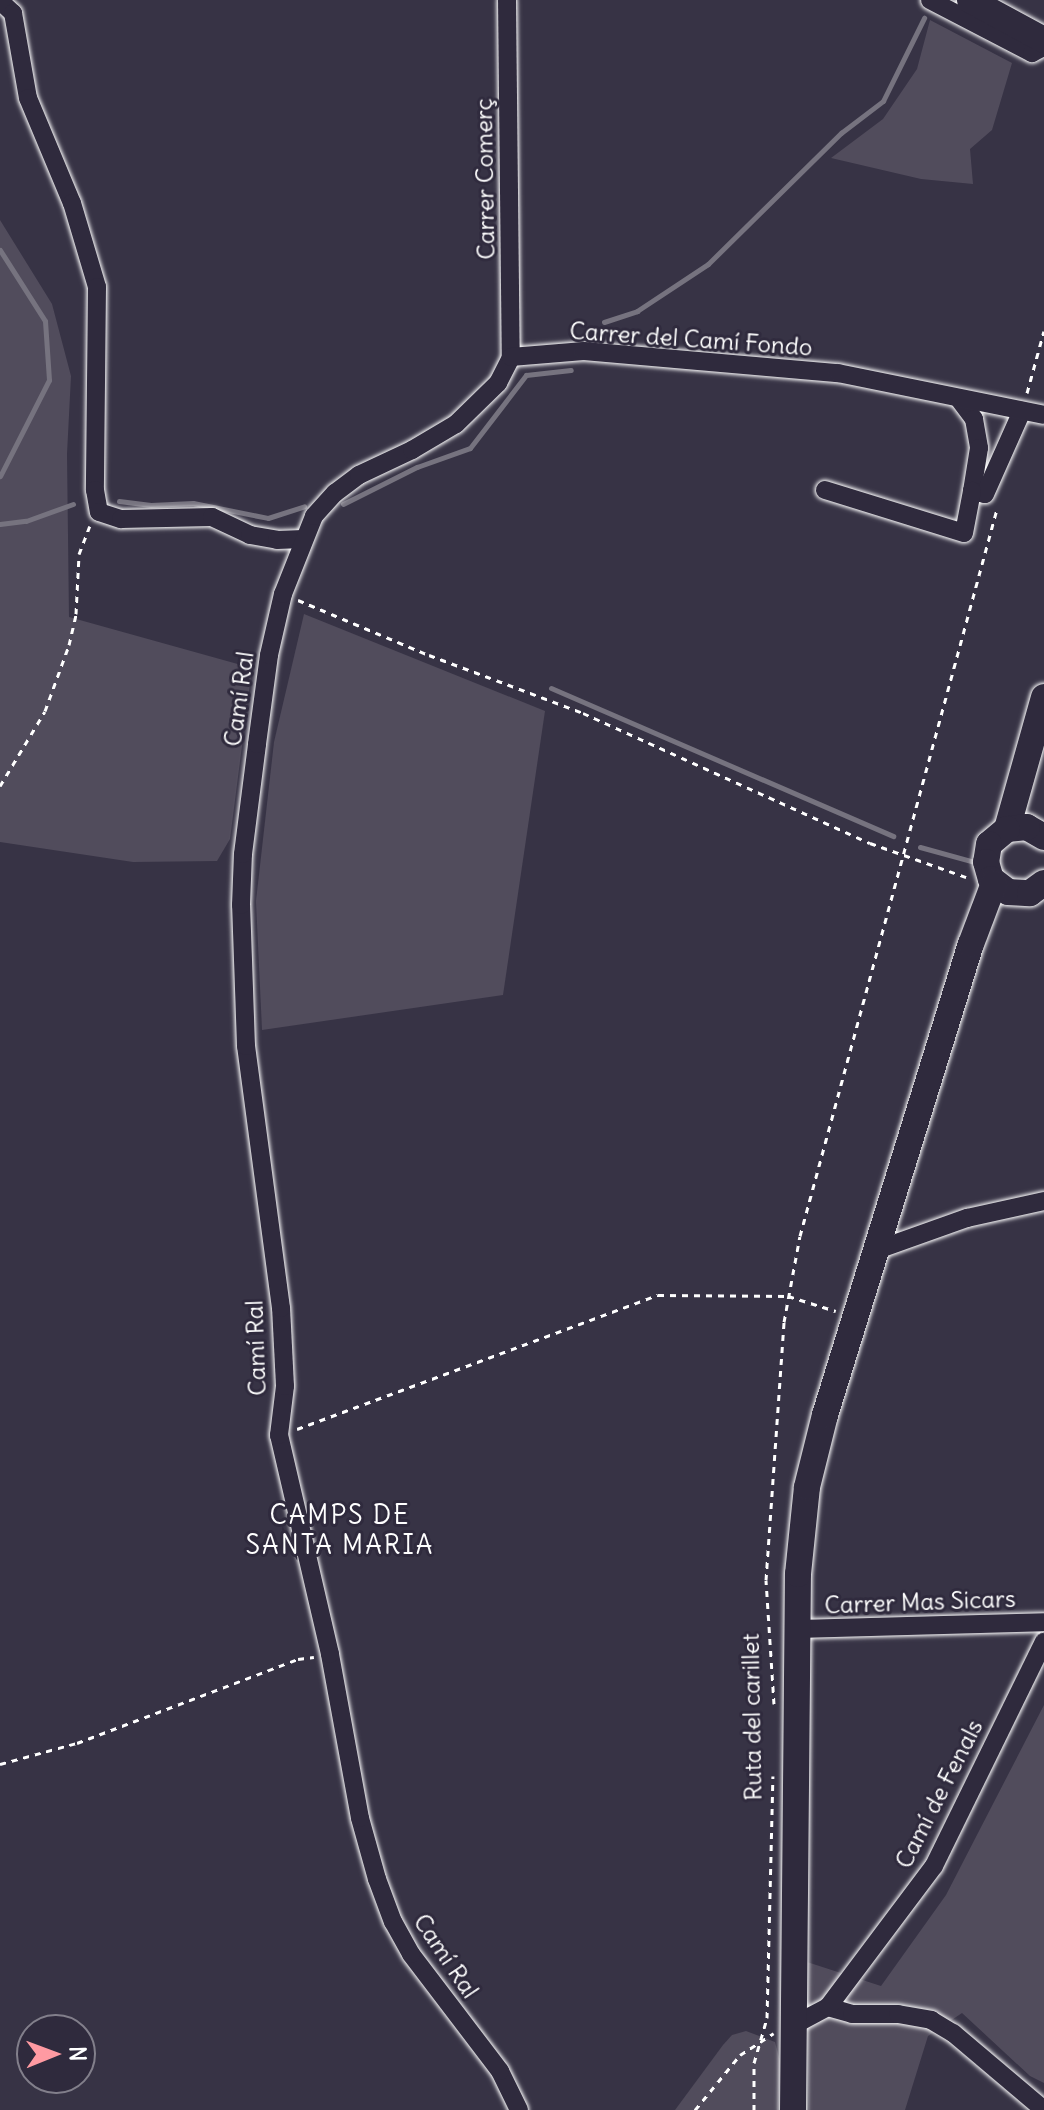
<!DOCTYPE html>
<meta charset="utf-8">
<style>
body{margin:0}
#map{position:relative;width:1044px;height:2110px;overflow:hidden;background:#373345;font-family:Delius,sans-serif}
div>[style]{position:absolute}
.green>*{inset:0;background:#514c5c}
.stream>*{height:5px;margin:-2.5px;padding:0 2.5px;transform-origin:2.5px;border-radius:2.5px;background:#76737f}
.path>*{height:3px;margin-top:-1.5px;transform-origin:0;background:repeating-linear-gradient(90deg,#fff 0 6px,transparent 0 12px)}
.roads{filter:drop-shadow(0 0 2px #fff) drop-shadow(0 0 2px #fff)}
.street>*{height:18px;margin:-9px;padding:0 9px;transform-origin:9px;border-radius:9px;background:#2f2a3d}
.secondary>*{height:26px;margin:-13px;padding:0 13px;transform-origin:13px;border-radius:13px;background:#2f2a3d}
span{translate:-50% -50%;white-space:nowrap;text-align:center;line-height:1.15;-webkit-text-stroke:6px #2f2a3d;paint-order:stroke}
.street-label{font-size:24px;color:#fff}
.neighbourhood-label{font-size:26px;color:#fff;letter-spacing:2px}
.north{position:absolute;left:16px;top:2014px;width:80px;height:80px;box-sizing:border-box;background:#2f2a3d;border:2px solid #827f8b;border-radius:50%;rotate:89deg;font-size:22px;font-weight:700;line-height:32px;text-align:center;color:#fff}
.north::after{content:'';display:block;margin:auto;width:28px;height:36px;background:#ff9aa2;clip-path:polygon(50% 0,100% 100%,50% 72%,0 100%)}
</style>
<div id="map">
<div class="green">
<i style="clip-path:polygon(930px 20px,1012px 63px,992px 130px,970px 149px,973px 184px,921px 179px,831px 158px,883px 119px,917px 69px)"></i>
<i style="clip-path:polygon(0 220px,52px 304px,71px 376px,67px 454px,69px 617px,252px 668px,230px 839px,217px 861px,133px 862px,0 842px)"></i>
<i style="clip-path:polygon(304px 614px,545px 711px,503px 995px,262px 1030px,256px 901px,274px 742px)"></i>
<i style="clip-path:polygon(1044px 1705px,1044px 2083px,1030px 2076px,962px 2013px,928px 2036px,905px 2110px,809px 2110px,807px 1962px,881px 1986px,946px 1895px)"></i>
<i style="clip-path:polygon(746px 2031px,775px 2042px,780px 2061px,778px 2110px,675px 2110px,723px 2045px,732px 2035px)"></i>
</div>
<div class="stream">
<i style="left:0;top:250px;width:84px;rotate:57.6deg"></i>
<i style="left:45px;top:321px;width:59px;rotate:86.1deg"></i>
<i style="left:49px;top:380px;width:108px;rotate:117deg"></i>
<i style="left:604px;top:322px;width:35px;rotate:-18deg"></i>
<i style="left:637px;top:311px;width:85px;rotate:-33.5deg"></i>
<i style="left:708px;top:264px;width:187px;rotate:-44.6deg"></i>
<i style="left:841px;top:133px;width:53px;rotate:-37.3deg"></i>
<i style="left:883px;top:101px;width:93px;rotate:-63.7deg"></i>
<i style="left:119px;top:501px;width:32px;rotate:7deg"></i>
<i style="left:151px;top:505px;width:42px;rotate:-2.7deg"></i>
<i style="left:193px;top:503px;width:76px;rotate:11.3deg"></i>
<i style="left:268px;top:518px;width:38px;rotate:-18deg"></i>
<i style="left:343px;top:504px;width:83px;rotate:-26.6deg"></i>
<i style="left:417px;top:467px;width:56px;rotate:-19.7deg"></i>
<i style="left:470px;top:448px;width:92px;rotate:-52.5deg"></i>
<i style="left:526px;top:375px;width:45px;rotate:-6.3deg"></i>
<i style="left:0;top:524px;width:26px;rotate:-7deg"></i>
<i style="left:26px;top:521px;width:50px;rotate:-19.9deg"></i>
<i style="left:551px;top:688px;width:373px;rotate:23.4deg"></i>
<i style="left:920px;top:847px;width:57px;rotate:15.3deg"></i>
</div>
<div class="path">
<i style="left:1027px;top:393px;width:64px;rotate:-74.7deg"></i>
<i style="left:298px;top:600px;width:142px;rotate:22.8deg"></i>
<i style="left:429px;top:655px;width:165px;rotate:20.6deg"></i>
<i style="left:583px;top:713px;width:315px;rotate:24.4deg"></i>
<i style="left:870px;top:843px;width:102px;rotate:19.5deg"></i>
<i style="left:0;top:786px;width:87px;rotate:-59deg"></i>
<i style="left:45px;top:711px;width:70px;rotate:-70deg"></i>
<i style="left:69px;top:645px;width:32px;rotate:-77deg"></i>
<i style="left:76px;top:614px;width:60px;rotate:-87.1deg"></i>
<i style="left:79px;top:554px;width:30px;rotate:-69deg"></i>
<i style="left:297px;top:1429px;width:385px;rotate:-20.4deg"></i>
<i style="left:658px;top:1295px;width:130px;rotate:0.4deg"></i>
<i style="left:788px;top:1296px;width:50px;rotate:17.4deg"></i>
<i style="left:774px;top:1704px;width:124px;rotate:-93.7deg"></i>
<i style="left:766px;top:1580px;width:259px;rotate:-86deg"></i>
<i style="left:784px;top:1322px;width:87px;rotate:-79.5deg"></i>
<i style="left:800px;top:1236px;width:753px;rotate:-74.84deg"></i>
<i style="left:0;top:1764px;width:80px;rotate:-15.3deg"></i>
<i style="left:77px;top:1743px;width:236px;rotate:-20.8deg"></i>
<i style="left:298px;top:1659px;width:16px;rotate:-7deg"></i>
<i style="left:695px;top:2110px;width:71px;rotate:-50.7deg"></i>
<i style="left:740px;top:2055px;width:40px;rotate:-32.9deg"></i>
<i style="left:754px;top:2110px;width:47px;rotate:-90deg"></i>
<i style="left:754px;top:2063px;width:47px;rotate:-73.9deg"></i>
<i style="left:767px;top:2018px;width:242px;rotate:-88.6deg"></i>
</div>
<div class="roads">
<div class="street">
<i style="left:507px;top:0;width:357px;rotate:89.4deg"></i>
<i style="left:930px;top:0;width:115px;rotate:27.5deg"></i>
<i style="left:1032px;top:53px;width:13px;rotate:-27deg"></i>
<i style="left:0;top:1px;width:18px;rotate:43deg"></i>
<i style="left:13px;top:13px;width:86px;rotate:80deg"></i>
<i style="left:28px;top:98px;width:114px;rotate:67.3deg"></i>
<i style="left:72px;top:203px;width:88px;rotate:73.4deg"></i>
<i style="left:97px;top:287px;width:203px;rotate:90.6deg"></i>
<i style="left:95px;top:490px;width:22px;rotate:80deg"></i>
<i style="left:99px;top:512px;width:23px;rotate:18deg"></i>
<i style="left:121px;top:519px;width:91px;rotate:-1.3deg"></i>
<i style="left:212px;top:517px;width:42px;rotate:25.3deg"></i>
<i style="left:250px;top:535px;width:27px;rotate:10deg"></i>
<i style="left:277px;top:540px;width:26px;rotate:-2deg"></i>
<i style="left:959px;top:399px;width:25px;rotate:53deg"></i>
<i style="left:974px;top:419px;width:29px;rotate:80deg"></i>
<i style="left:979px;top:448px;width:44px;rotate:99.2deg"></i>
<i style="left:972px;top:491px;width:13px;rotate:13deg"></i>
<i style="left:985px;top:494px;width:91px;rotate:-66deg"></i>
<i style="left:825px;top:490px;width:145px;rotate:17.2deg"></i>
<i style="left:964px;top:533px;width:43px;rotate:-79.2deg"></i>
<i style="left:877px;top:1250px;width:96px;rotate:-19.6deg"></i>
<i style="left:967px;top:1218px;width:79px;rotate:-12.4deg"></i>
<i style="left:798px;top:1629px;width:246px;rotate:-1.6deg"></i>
<i style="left:828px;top:2007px;width:25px;rotate:16deg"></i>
<i style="left:852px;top:2014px;width:46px"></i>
<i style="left:898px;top:2014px;width:34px;rotate:10deg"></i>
<i style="left:931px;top:2020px;width:26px;rotate:31deg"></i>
<i style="left:953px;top:2033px;width:119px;rotate:40.2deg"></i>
<i style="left:794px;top:2025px;width:38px;rotate:-28deg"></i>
<i style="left:828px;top:2007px;width:176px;rotate:-53.1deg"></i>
<i style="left:934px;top:1866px;width:250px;rotate:-63.9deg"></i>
<i style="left:519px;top:2110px;width:43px;rotate:-116deg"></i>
<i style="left:500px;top:2071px;width:147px;rotate:-127.3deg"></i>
<i style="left:411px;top:1954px;width:37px;rotate:-119deg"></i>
<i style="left:393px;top:1922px;width:46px;rotate:-110.4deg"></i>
<i style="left:377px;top:1879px;width:63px;rotate:-105.6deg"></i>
<i style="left:360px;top:1818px;width:167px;rotate:-100.4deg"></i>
<i style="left:330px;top:1654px;width:225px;rotate:-103.1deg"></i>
<i style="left:279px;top:1435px;width:49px;rotate:-83deg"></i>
<i style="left:285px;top:1386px;width:78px;rotate:-92.9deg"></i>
<i style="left:281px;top:1308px;width:264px;rotate:-97.6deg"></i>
<i style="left:246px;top:1046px;width:141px;rotate:-92deg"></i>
<i style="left:241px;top:905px;width:51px;rotate:-87.8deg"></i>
<i style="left:243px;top:854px;width:111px;rotate:-82.7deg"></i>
<i style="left:257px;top:744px;width:90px;rotate:-82.3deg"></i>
<i style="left:269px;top:655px;width:63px;rotate:-77.1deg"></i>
<i style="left:283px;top:594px;width:84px;rotate:-68.3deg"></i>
<i style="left:314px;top:516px;width:31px;rotate:-48deg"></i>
<i style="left:335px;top:493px;width:30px;rotate:-37deg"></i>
<i style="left:359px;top:475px;width:59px;rotate:-25.3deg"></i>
<i style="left:412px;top:450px;width:51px;rotate:-30.6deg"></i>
<i style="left:456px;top:424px;width:59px;rotate:-44.3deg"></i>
<i style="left:498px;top:383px;width:29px;rotate:-63deg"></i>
<i style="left:511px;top:357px;width:73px;rotate:-4.7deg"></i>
<i style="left:584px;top:351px;width:255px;rotate:5deg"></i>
<i style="left:838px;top:373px;width:210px;rotate:11.5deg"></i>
</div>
<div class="secondary">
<i style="left:970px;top:0;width:84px;rotate:28.4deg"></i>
<i style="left:1007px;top:829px;width:137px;rotate:-74.3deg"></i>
<i style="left:1044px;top:837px;width:20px;rotate:-150deg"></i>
<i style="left:1027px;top:827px;width:20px;rotate:174deg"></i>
<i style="left:1007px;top:829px;width:23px;rotate:140deg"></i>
<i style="left:989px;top:844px;width:18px;rotate:99deg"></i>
<i style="left:986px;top:862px;width:18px;rotate:74deg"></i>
<i style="left:991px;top:879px;width:21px;rotate:37deg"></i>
<i style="left:1008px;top:892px;width:22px;rotate:3deg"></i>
<i style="left:1030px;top:893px;width:17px;rotate:-36deg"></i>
<i style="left:793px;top:2110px;width:536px;rotate:-89.47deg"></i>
<i style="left:798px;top:1574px;width:87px;rotate:-84.1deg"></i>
<i style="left:807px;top:1487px;width:74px;rotate:-76deg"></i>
<i style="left:825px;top:1415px;width:493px;rotate:-72.8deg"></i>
<i style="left:971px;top:944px;width:65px;rotate:-69.3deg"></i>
</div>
</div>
<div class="street-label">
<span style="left:485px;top:179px;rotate:-91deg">Carrer Comerç</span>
<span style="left:691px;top:339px;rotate:4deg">Carrer del Camí Fondo</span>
<span style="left:239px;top:699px;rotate:-82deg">Camí Ral</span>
<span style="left:256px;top:1348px;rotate:-92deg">Camí Ral</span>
<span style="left:920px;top:1602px;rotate:-2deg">Carrer Mas Sicars</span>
<span style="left:752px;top:1717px;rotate:-91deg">Ruta del carillet</span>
<span style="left:939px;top:1794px;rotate:-63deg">Camí de Fenals</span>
<span style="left:446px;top:1956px;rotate:56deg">Camí Ral</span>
</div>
<div class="neighbourhood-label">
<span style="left:340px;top:1530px">CAMPS DE<br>SANTA MARIA</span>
</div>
<div class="north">N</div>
</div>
